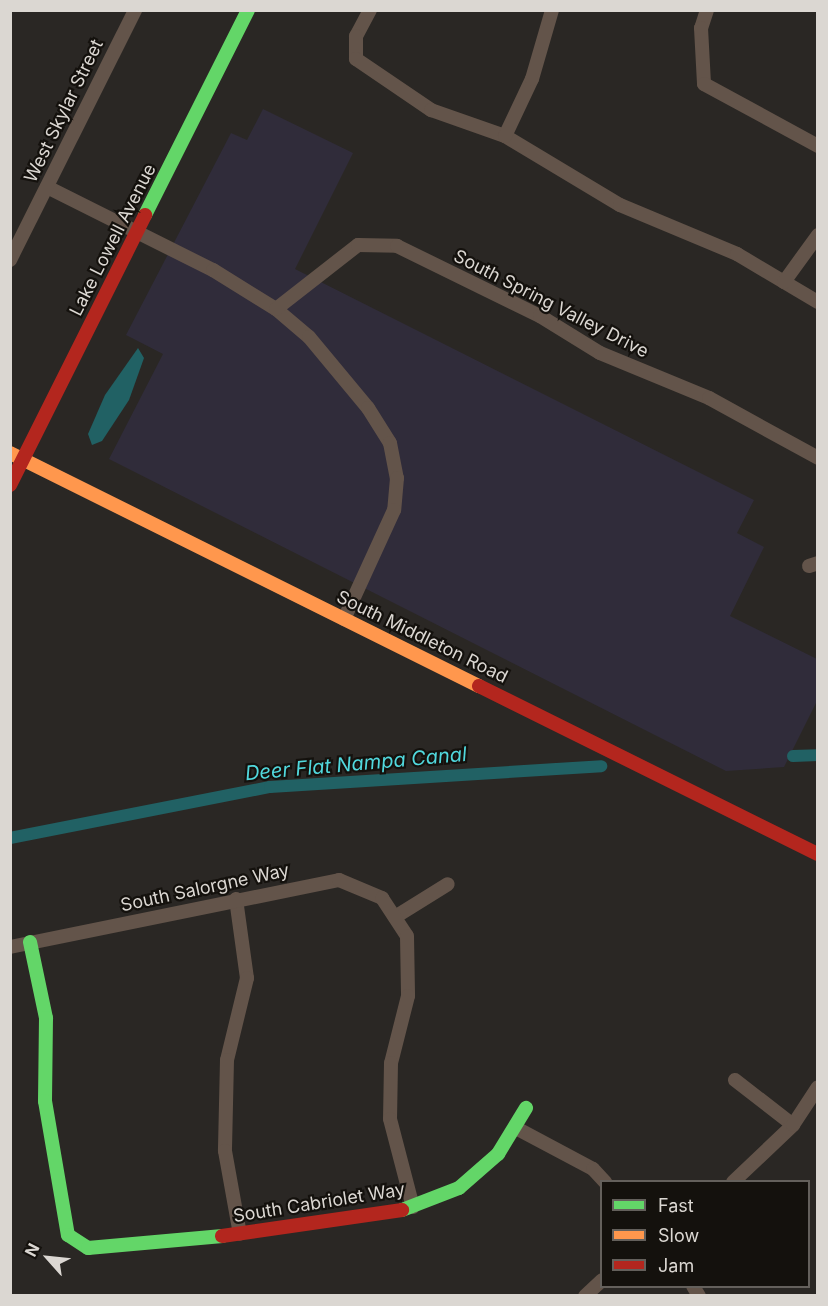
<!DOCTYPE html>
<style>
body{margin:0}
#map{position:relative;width:828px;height:1306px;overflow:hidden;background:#2a2724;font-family:Inter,sans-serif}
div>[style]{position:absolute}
.commercial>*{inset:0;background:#302c3a}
.water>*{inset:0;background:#216164}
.canal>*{height:12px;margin:-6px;padding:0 6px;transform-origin:6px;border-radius:6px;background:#216164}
.street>*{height:14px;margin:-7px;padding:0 7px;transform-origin:7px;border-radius:7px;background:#63544a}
.fast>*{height:14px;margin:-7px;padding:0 7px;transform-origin:7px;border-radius:7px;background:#63d668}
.slow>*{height:14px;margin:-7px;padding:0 7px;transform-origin:7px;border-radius:7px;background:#ff974d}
.jam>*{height:14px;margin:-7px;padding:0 7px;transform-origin:7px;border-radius:7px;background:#b3261e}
span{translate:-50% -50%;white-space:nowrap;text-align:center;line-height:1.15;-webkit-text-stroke:4.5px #14110d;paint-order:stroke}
.street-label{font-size:18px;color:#dbd7d2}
.water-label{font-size:20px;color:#51d8dd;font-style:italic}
.frame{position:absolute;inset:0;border:12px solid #dbd7d2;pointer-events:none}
.legend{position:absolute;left:600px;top:1180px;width:210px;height:108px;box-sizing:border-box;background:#14110d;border:2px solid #64605c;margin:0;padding:8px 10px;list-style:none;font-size:18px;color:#dbd7d2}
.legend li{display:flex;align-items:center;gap:12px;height:30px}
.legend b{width:30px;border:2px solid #64605c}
.north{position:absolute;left:18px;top:1228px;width:60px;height:60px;-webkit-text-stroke:4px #14110d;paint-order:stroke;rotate:297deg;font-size:16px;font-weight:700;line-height:24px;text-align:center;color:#dbd7d2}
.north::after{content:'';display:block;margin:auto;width:21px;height:27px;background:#dbd7d2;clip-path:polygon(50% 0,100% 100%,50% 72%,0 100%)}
</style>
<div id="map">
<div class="commercial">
<i style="clip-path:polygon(263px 109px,353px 153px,295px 269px,754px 500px,737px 533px,764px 547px,730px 616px,817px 659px,817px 701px,784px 767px,726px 771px,109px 459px,163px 354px,126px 335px,231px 133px,247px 140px)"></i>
</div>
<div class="water">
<i style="clip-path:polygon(138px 348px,144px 358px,129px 400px,102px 441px,92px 445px,88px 434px,105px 395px)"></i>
</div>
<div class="canal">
<i style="left:793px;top:756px;width:25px;rotate:-2deg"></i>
<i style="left:10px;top:838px;width:265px;rotate:-11.1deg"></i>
<i style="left:270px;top:787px;width:332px;rotate:-3.6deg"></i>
</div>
<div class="street">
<i style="left:370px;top:10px;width:30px;rotate:118deg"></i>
<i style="left:356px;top:36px;width:23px;rotate:90deg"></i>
<i style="left:356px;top:59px;width:91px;rotate:34.2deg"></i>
<i style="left:431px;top:110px;width:78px;rotate:19.4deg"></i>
<i style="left:505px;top:136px;width:134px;rotate:31deg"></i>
<i style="left:620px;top:205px;width:127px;rotate:22.7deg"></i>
<i style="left:737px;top:254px;width:94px;rotate:30.7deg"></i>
<i style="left:707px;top:10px;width:19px;rotate:108deg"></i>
<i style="left:701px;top:28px;width:56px;rotate:86.9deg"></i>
<i style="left:704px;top:84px;width:130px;rotate:28.5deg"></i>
<i style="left:505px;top:136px;width:63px;rotate:-64.7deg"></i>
<i style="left:532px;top:79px;width:72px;rotate:-73.8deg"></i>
<i style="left:47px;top:187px;width:186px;rotate:26.6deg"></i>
<i style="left:213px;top:270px;width:74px;rotate:31.8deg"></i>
<i style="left:276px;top:309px;width:43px;rotate:40.3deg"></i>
<i style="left:309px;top:337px;width:92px;rotate:50.3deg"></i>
<i style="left:368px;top:408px;width:41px;rotate:57.8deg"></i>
<i style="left:390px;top:443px;width:36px;rotate:79deg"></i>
<i style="left:397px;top:478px;width:32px;rotate:95deg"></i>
<i style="left:394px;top:510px;width:120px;rotate:114.6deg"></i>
<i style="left:10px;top:260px;width:280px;rotate:-63.4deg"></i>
<i style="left:784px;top:282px;width:58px;rotate:-54.1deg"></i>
<i style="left:276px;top:309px;width:104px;rotate:-38deg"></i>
<i style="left:358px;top:245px;width:39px;rotate:1deg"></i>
<i style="left:397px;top:246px;width:159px;rotate:26.1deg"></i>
<i style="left:540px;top:316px;width:70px;rotate:31.7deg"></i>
<i style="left:600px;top:353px;width:118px;rotate:22.4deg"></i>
<i style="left:709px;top:398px;width:124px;rotate:28.8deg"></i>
<i style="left:809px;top:566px;width:9px;rotate:-18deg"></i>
<i style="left:236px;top:899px;width:80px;rotate:82.1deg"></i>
<i style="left:247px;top:978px;width:84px;rotate:103.7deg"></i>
<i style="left:227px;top:1060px;width:91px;rotate:91.3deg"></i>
<i style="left:225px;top:1151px;width:84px;rotate:79.8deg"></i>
<i style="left:395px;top:917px;width:62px;rotate:-31.9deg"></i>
<i style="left:10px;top:947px;width:336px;rotate:-11.5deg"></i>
<i style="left:339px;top:880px;width:47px;rotate:22.7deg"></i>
<i style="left:382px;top:898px;width:45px;rotate:56.7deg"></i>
<i style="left:407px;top:936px;width:60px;rotate:89deg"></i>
<i style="left:408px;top:996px;width:69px;rotate:104.2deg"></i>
<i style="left:391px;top:1063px;width:56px;rotate:91deg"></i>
<i style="left:390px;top:1119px;width:91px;rotate:75.4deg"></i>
<i style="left:735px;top:1080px;width:73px;rotate:37.8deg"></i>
<i style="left:516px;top:1128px;width:87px;rotate:28deg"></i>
<i style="left:593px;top:1169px;width:18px;rotate:47deg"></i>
<i style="left:733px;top:1182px;width:83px;rotate:-43.5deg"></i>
<i style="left:793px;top:1125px;width:45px;rotate:-56.7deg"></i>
<i style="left:693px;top:1286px;width:12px;rotate:59deg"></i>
<i style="left:585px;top:1296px;width:23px;rotate:-43deg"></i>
</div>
<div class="fast">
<i style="left:145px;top:215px;width:229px;rotate:-63.3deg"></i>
<i style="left:30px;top:942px;width:78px;rotate:78.1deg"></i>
<i style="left:46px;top:1018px;width:83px;rotate:90.7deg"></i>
<i style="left:45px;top:1101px;width:136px;rotate:80.3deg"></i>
<i style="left:68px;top:1235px;width:24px;rotate:33deg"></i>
<i style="left:88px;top:1248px;width:135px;rotate:-5.1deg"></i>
<i style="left:402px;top:1210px;width:61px;rotate:-21.1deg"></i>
<i style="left:459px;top:1188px;width:52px;rotate:-41.1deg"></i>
<i style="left:498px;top:1154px;width:54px;rotate:-58.7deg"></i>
</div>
<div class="slow">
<i style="left:10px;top:453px;width:524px;rotate:26.42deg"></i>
</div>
<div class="jam">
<i style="left:10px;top:485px;width:302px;rotate:-63.4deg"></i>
<i style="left:479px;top:686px;width:378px;rotate:26.4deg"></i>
<i style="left:222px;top:1236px;width:182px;rotate:-8.2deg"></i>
</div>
<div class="street-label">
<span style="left:64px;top:111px;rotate:-64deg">West Skylar Street</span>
<span style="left:113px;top:240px;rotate:-63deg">Lake Lowell Avenue</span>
<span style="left:551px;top:304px;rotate:27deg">South Spring Valley Drive</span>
<span style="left:422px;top:637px;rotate:26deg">South Middleton Road</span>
<span style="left:205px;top:888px;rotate:-12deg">South Salorgne Way</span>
<span style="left:319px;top:1203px;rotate:-9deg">South Cabriolet Way</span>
</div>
<div class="water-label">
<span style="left:356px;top:764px;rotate:-5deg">Deer Flat Nampa Canal</span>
</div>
<div class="frame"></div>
<ul class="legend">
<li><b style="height:8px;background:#63d668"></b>Fast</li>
<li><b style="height:8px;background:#ff974d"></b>Slow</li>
<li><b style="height:8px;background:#b3261e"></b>Jam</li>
</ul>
<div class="north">N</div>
</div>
